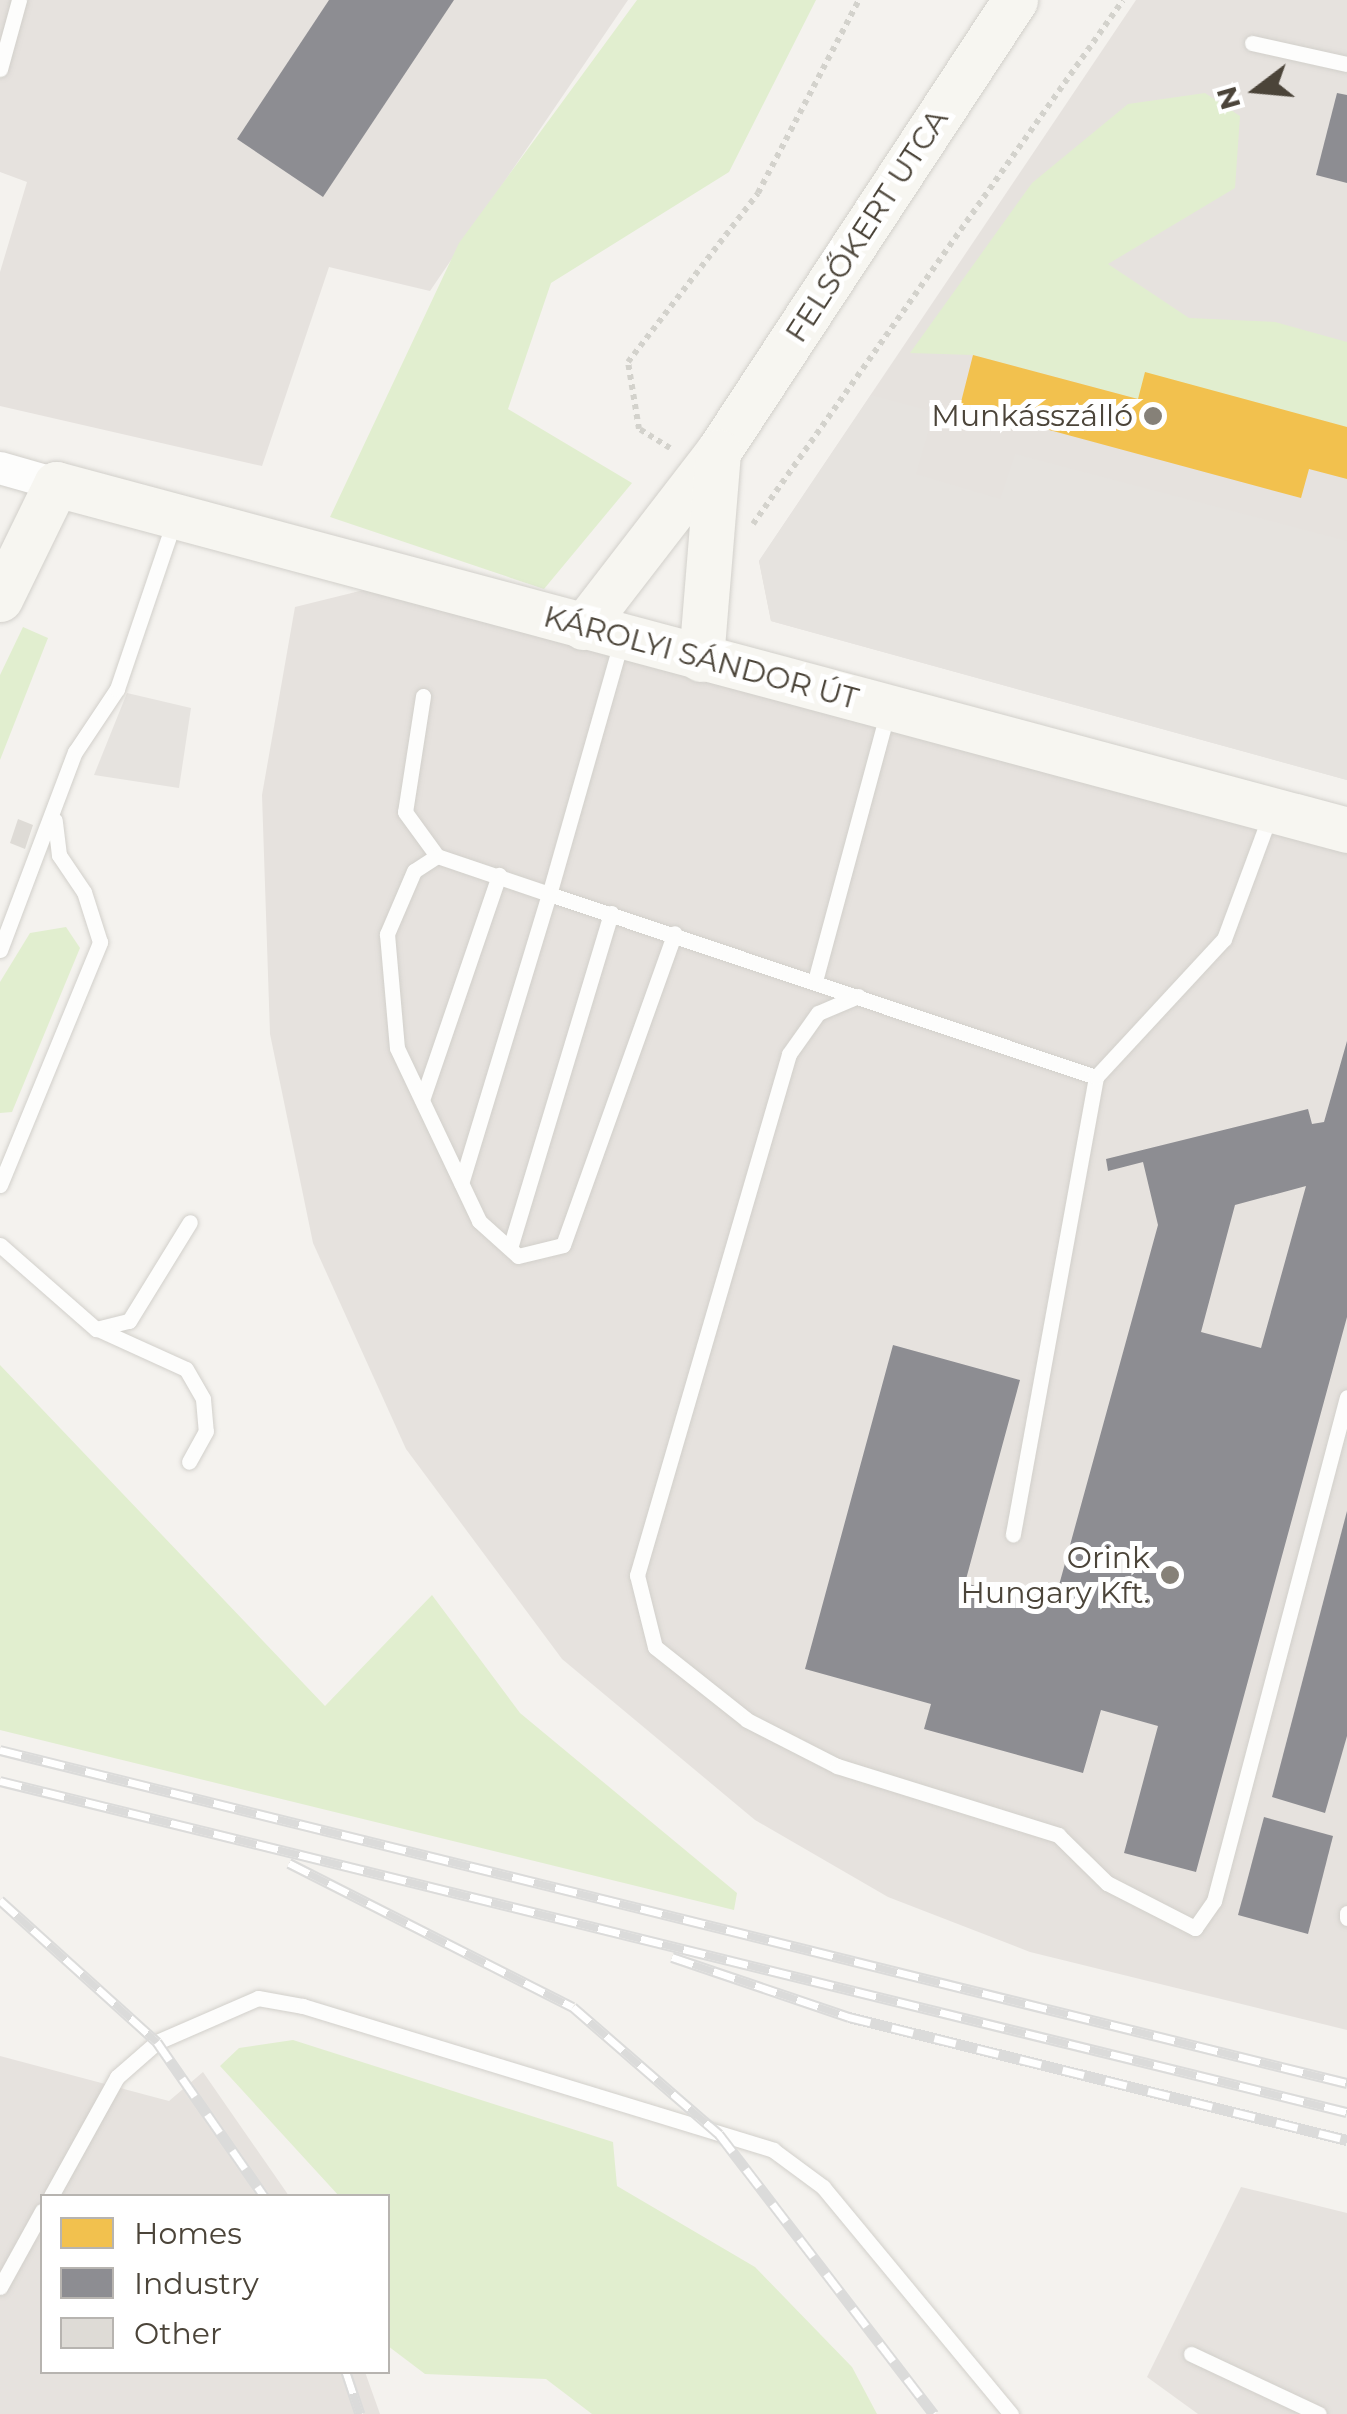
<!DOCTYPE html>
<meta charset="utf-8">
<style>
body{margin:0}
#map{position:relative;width:1347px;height:2414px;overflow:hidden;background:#f4f2ee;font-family:Montserrat,sans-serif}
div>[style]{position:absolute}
.industrial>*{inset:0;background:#e6e2de}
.green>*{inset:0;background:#e1eecf}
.parking>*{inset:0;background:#e6e3df}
.homes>*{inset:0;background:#f2c14e}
.industry>*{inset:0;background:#8d8d92}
.building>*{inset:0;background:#dedbd6}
.path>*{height:6px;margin-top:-3px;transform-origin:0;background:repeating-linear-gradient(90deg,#d3d2cc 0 5px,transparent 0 10px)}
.roads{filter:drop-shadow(0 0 2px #d2d0cb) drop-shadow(0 0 2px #d2d0cb)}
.lane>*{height:15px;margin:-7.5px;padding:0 7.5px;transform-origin:7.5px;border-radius:7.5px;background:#fdfdfc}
.street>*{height:32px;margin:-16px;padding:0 16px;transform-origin:16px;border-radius:16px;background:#fdfdfc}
.secondary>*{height:45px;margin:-22.5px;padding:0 22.5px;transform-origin:22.5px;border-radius:22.5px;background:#f7f6f1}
.rail>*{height:11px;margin-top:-5.5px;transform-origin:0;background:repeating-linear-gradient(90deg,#fff 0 22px,#dbdbda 0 44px);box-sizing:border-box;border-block:2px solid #dbdbda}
.dots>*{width:28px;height:28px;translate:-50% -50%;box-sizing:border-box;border:5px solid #fff;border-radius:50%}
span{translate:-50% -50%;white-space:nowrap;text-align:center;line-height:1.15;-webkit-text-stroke:10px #fff;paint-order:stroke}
.street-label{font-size:30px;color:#4b4439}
.poi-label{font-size:30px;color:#4b4439}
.right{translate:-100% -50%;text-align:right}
.legend{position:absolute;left:40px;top:2194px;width:350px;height:180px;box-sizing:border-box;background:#fff;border:2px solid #b7b4b0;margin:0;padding:12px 18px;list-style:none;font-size:30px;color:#4b4439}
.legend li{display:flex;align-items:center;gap:20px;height:50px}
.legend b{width:50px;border:2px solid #b7b4b0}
.north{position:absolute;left:1207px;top:40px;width:100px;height:100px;-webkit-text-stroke:8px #fff;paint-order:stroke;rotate:254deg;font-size:28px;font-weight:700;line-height:40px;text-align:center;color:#4b4439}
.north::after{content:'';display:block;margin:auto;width:35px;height:45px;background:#4b4439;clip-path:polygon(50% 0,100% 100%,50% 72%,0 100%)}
</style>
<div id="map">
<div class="industrial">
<i style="clip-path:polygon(0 0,628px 0,430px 291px,329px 267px,262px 466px,0 406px,0 272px,27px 182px,0 172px)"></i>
<i style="clip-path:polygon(1136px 0,1347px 0,1347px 780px,771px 621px,759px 561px)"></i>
<i style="clip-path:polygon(380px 586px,1347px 853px,1347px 2030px,1030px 1952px,888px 1897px,755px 1820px,562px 1659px,406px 1449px,313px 1243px,270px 1034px,262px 795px,295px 607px)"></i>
<i style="clip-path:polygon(0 2056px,169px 2101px,203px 2072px,289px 2196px,42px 2196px,42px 2372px,365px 2372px,380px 2414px,0 2414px)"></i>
<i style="clip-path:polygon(1241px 2187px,1347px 2213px,1347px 2414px,1198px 2414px,1147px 2377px)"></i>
</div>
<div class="green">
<i style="clip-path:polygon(637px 0,816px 0,729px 172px,551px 283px,508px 409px,632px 483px,544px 589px,330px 517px,459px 243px)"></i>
<i style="clip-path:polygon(1205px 93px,1240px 116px,1235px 188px,1108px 264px,1189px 318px,1275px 322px,1347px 342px,1347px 427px,1146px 373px,1138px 399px,973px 355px,910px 353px,1032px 183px,1128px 104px)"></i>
<i style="clip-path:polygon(23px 627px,48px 638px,0 760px,0 675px)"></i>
<i style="clip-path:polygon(66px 927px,80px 948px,12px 1112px,0 1113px,0 982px,30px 933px)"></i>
<i style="clip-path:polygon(0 1365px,325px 1706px,432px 1595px,520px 1713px,737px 1893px,734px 1910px,0 1730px)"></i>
<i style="clip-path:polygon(293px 2040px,613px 2142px,617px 2186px,755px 2267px,852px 2367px,877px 2414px,592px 2414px,546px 2379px,425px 2374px,388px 2346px,388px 2196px,339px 2196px,220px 2066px,239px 2048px)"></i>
</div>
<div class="parking">
<i style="clip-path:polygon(871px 395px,934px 412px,916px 474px,1000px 499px,1015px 454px,1347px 541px,1347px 780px,771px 621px,759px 561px)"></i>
<i style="clip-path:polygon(127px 693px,191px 708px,179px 788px,94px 775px)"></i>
</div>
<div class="homes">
<i style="clip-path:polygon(973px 355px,1138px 399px,1145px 372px,1347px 427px,1347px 479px,1309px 469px,1301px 498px,960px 406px)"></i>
</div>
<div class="industry">
<i style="clip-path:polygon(329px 0,454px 0,323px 197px,237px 139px)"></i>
<i style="clip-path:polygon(1337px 93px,1347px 95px,1347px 183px,1316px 175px)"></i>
<i style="clip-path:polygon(evenodd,1347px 1041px,1347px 1317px,1196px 1872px,1124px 1853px,1158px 1726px,1101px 1710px,1083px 1773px,924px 1729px,931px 1704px,805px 1669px,893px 1345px,1020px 1380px,965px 1583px,1053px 1607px,1158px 1225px,1143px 1162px,1108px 1171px,1106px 1159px,1308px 1109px,1312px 1124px,1324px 1122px,1347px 1041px,1306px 1186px,1261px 1348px,1201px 1332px,1235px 1205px,1306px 1186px)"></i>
<i style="clip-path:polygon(1347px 1511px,1347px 1736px,1325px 1813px,1272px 1797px)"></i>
<i style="clip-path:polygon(1264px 1817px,1333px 1836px,1308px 1934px,1238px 1915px)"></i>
</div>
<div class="building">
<i style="clip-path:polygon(18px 819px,33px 825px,25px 849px,10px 843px)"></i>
</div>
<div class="path">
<i style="left:670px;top:448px;width:36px;rotate:-148deg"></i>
<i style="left:639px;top:429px;width:68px;rotate:-99.3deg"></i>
<i style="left:628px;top:362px;width:213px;rotate:-52.4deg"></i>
<i style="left:758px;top:193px;width:218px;rotate:-62.4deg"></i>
<i style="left:753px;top:524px;width:641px;rotate:-54.77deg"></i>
</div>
<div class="roads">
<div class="lane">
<i style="left:1252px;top:43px;width:97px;rotate:12.5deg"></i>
<i style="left:0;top:69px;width:72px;rotate:-74.6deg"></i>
<i style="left:621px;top:642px;width:262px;rotate:105.9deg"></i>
<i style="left:549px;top:894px;width:577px;rotate:18.5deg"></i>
<i style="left:1096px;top:1077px;width:465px;rotate:100.3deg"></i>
<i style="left:423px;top:696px;width:117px;rotate:98.8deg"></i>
<i style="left:405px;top:812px;width:54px;rotate:54deg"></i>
<i style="left:437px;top:856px;width:118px;rotate:18.7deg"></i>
<i style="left:549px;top:894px;width:302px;rotate:106.9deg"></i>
<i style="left:437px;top:856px;width:27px;rotate:147deg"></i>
<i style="left:414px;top:871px;width:69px;rotate:113.2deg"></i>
<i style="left:387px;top:934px;width:114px;rotate:85deg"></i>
<i style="left:397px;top:1048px;width:191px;rotate:64.6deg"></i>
<i style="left:479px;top:1221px;width:52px;rotate:41.9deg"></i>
<i style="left:518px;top:1256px;width:46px;rotate:-13.7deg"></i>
<i style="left:563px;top:1245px;width:331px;rotate:-70.3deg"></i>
<i style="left:0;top:950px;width:212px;rotate:-69.3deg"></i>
<i style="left:75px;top:752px;width:76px;rotate:-56.3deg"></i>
<i style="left:117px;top:689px;width:180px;rotate:-71.2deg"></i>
<i style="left:815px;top:981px;width:281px;rotate:-74.9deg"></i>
<i style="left:858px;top:996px;width:43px;rotate:157deg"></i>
<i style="left:818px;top:1013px;width:50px;rotate:125.3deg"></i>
<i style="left:789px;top:1054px;width:543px;rotate:106.26deg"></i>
<i style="left:637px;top:1575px;width:74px;rotate:76deg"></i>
<i style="left:655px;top:1647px;width:117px;rotate:38.4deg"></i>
<i style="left:747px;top:1720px;width:101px;rotate:27.1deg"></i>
<i style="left:837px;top:1766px;width:232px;rotate:17.3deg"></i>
<i style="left:1058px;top:1835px;width:69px;rotate:44.4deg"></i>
<i style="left:1107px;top:1883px;width:99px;rotate:27.1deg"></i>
<i style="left:1195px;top:1928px;width:33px;rotate:-55deg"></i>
<i style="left:1214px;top:1901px;width:521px;rotate:-75.22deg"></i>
<i style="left:1096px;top:1077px;width:188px;rotate:-47.2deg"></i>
<i style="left:1224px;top:939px;width:132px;rotate:-69.6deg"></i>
<i style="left:422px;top:1100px;width:238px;rotate:-71.1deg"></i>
<i style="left:0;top:1185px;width:263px;rotate:-67.6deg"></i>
<i style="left:100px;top:942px;width:52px;rotate:-107.7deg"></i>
<i style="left:84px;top:892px;width:45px;rotate:-124deg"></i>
<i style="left:59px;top:855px;width:35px;rotate:-97deg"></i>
<i style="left:0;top:1245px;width:128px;rotate:41.2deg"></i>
<i style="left:96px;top:1329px;width:34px;rotate:-14deg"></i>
<i style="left:129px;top:1321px;width:116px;rotate:-58.4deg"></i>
<i style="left:510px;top:1248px;width:350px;rotate:-73.2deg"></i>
<i style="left:100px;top:1330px;width:94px;rotate:24.4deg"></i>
<i style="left:186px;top:1369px;width:34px;rotate:60deg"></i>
<i style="left:203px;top:1399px;width:32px;rotate:85deg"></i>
<i style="left:206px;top:1431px;width:35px;rotate:119deg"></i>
<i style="left:1347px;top:1913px;width:5px;rotate:90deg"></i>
<i style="left:51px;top:2196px;width:136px;rotate:-61deg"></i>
<i style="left:117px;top:2077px;width:53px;rotate:-41.2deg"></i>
<i style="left:157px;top:2042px;width:110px;rotate:-23.5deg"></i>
<i style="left:258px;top:1998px;width:46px;rotate:10.1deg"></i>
<i style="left:303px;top:2006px;width:492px;rotate:17deg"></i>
<i style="left:773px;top:2150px;width:62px;rotate:36.5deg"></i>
<i style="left:823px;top:2187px;width:295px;rotate:50.4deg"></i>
<i style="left:0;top:2287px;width:87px;rotate:-61.1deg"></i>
<i style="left:1191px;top:2354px;width:141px;rotate:25.1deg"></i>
</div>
<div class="street">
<i style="left:0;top:468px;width:58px;rotate:15.9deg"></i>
</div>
<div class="secondary">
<i style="left:0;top:599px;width:128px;rotate:-64deg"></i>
<i style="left:56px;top:484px;width:1337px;rotate:15deg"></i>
<i style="left:583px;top:627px;width:221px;rotate:-52.4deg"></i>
<i style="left:718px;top:452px;width:541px;rotate:-56.69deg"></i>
<i style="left:701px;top:659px;width:208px;rotate:-85.3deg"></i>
</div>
</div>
<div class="rail">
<i style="left:0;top:1750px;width:1388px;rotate:13.89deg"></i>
<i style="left:0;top:1781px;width:1387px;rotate:13.81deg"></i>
<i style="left:289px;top:1863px;width:318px;rotate:26.9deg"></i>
<i style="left:573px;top:2007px;width:194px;rotate:41deg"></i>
<i style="left:719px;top:2134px;width:353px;rotate:52.5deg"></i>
<i style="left:0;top:1900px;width:212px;rotate:42.1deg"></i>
<i style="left:157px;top:2042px;width:188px;rotate:55.2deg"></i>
<i style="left:672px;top:1957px;width:187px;rotate:18.7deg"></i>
<i style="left:849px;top:2017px;width:513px;rotate:13.87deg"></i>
<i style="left:346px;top:2372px;width:44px;rotate:71.6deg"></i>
</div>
<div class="dots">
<i style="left:1153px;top:416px;background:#868178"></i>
<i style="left:1170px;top:1575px;background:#868178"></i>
</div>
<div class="street-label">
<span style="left:867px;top:226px;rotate:-57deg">FELSŐKERT UTCA</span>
<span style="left:701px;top:658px;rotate:15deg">KÁROLYI SÁNDOR ÚT</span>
</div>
<div class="poi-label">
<span class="right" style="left:1133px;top:416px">Munkásszálló</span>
<span class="right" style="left:1150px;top:1575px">Orink<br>Hungary Kft.</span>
</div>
<ul class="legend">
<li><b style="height:28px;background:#f2c14e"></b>Homes</li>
<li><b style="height:28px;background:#8d8d92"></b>Industry</li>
<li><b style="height:28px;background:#dedbd6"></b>Other</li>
</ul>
<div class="north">N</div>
</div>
